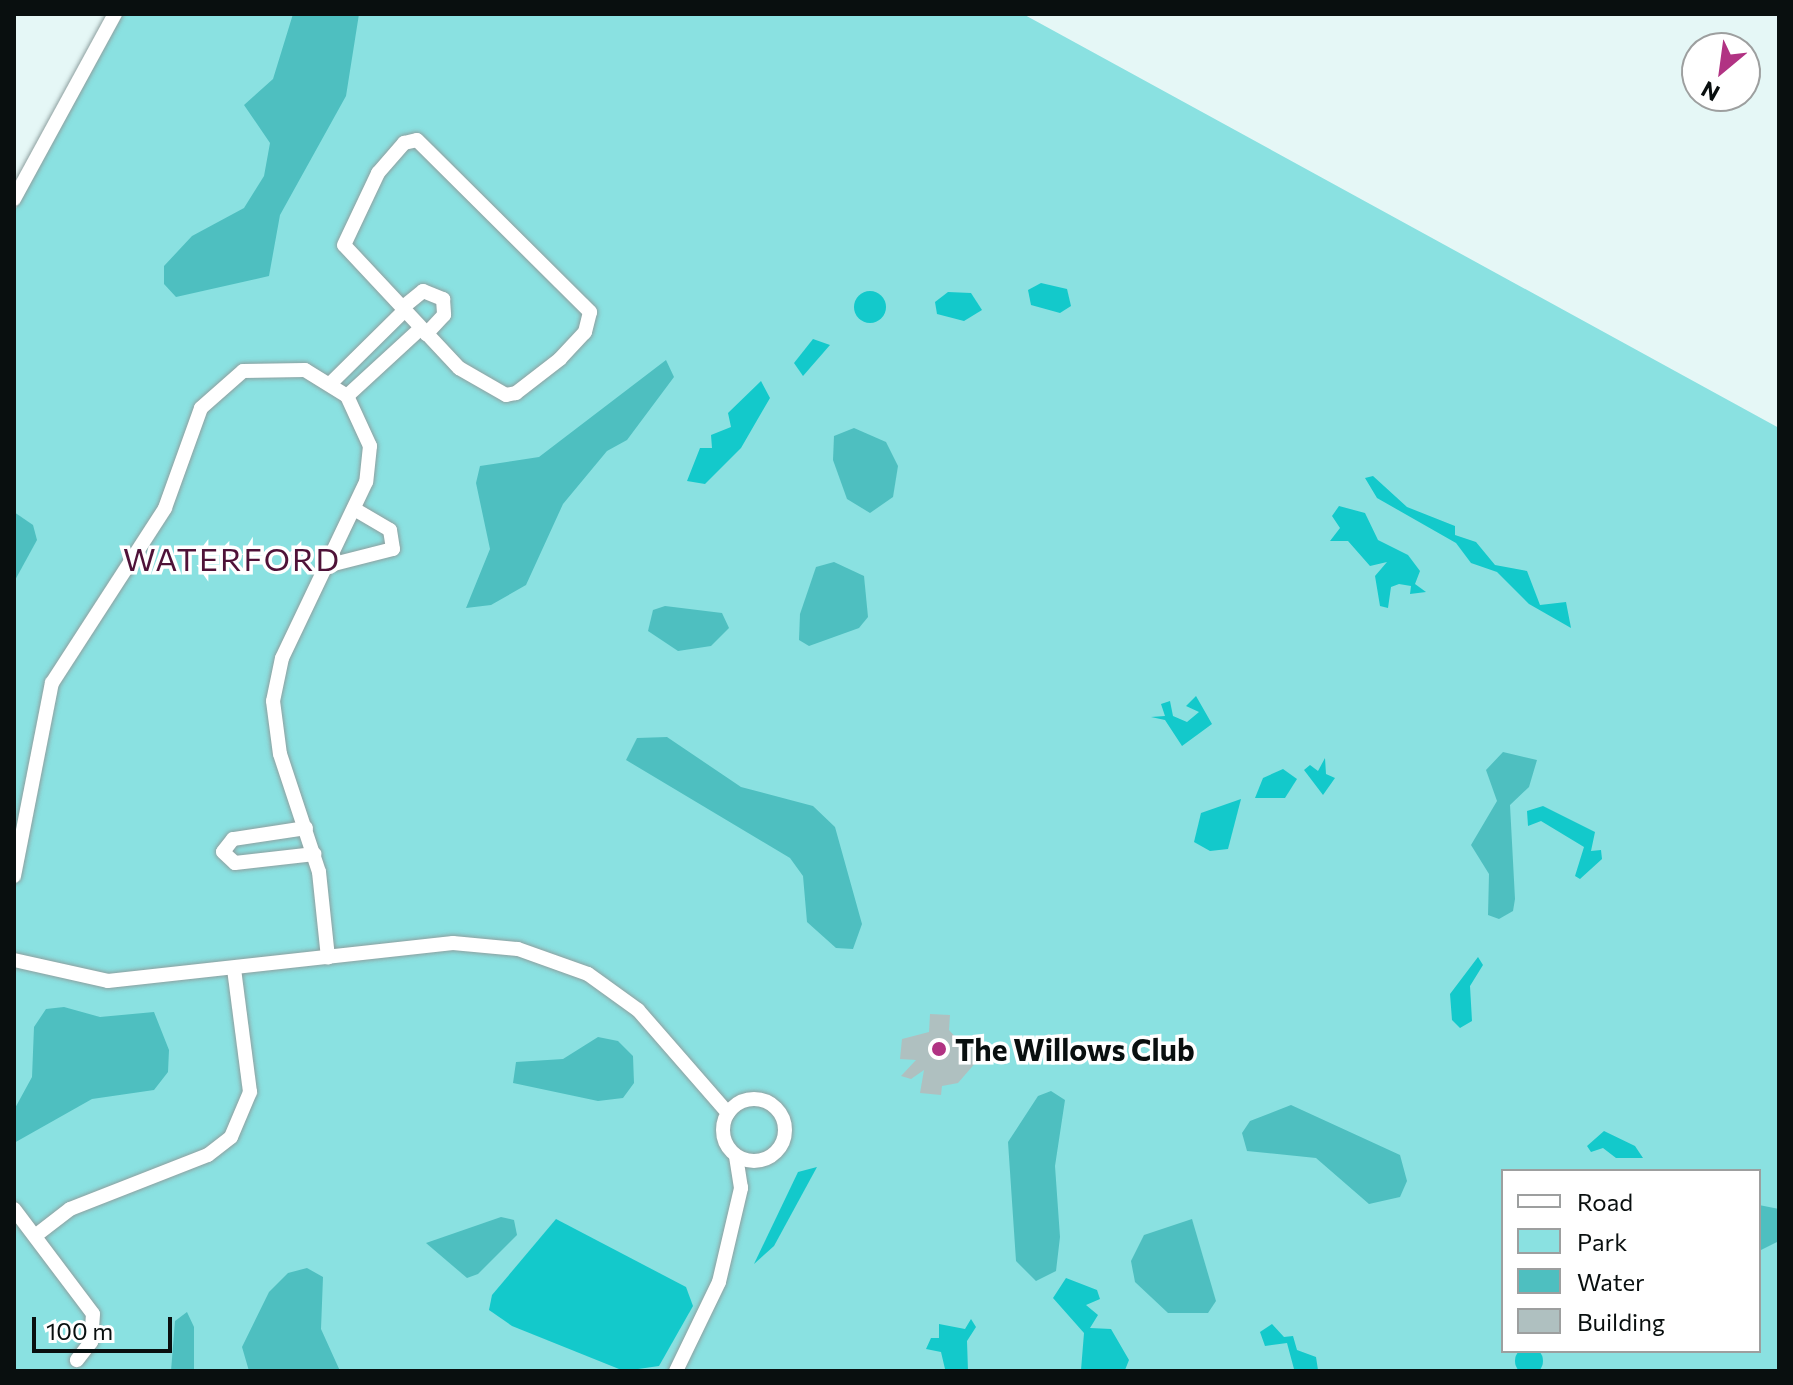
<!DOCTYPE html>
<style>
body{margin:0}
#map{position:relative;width:1793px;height:1385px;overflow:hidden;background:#e5f7f6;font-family:Commissioner,sans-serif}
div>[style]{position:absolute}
.green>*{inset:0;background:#8ae1e1}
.forest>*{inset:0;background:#13c9cb}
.round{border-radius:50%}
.water>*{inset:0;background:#4ebfc0}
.building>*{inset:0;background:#afc0c0}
.roads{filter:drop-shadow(0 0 2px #8e9f9f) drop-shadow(0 0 2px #8e9f9f)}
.minor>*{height:14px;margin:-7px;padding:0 7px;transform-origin:7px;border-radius:7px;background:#fff}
.minor>.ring{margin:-7px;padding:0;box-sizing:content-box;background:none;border:14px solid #fff;border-radius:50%}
.dots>*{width:22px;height:22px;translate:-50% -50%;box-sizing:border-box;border:4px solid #fff;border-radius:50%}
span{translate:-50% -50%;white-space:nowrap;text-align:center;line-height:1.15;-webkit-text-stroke:7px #fff;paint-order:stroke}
.poi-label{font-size:30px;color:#090f0f;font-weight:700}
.left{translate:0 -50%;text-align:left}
.neighbourhood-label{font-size:32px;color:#4f1238;letter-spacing:2px}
.frame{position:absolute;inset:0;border:16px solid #090f0f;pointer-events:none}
.legend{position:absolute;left:1501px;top:1169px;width:260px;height:184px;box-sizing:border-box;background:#fff;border:2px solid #9d9f9f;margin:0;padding:10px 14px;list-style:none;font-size:24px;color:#090f0f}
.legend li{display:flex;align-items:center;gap:16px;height:40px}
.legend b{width:40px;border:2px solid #9d9f9f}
.north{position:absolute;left:1681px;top:32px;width:80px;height:80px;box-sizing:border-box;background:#fff;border:2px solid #9d9f9f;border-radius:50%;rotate:209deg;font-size:22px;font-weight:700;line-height:32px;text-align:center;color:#090f0f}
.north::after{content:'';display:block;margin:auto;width:28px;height:36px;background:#b13383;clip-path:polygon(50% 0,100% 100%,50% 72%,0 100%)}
.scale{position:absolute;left:32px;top:1317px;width:140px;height:36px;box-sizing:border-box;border:4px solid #090f0f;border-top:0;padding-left:10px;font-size:24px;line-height:28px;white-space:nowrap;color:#090f0f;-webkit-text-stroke:6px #fff;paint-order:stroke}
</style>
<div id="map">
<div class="green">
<i style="clip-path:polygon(evenodd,123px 14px,1023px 14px,1779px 428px,1779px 1371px,14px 1371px,14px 212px,123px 14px,1503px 1171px,1759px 1171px,1759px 1351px,1503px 1351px,1503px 1171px)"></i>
</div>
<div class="forest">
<i style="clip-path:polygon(1041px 283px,1067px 289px,1071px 306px,1060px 313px,1031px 305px,1028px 290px)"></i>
<i class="round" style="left:854px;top:291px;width:32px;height:32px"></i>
<i style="clip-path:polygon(948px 292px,971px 293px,982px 310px,964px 321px,937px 314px,935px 302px)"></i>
<i style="clip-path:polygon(813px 339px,830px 345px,803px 376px,794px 363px)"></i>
<i style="clip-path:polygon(761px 381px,770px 398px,741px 448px,705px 484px,687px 481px,700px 448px,712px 448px,711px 435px,731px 427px,728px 413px)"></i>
<i style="clip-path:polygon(1373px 476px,1407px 507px,1455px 526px,1455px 535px,1476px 542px,1495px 565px,1527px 571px,1540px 605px,1566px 602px,1571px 628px,1529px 604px,1497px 572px,1471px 563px,1456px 543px,1377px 498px,1365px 478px)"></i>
<i style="clip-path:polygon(1339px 506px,1365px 513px,1378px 540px,1408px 555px,1420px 571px,1415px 584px,1426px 592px,1410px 594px,1411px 586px,1399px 584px,1391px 587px,1388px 608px,1380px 606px,1375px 576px,1387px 562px,1370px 566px,1348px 541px,1330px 541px,1340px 528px,1332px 516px)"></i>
<i style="clip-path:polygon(1196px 696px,1212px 724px,1182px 746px,1165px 720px,1151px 717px,1165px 716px,1161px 704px,1170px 701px,1173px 716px,1187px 722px,1199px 712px,1186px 706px)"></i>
<i style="clip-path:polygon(1325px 758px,1326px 774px,1335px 778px,1323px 795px,1304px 770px,1310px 765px,1318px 771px)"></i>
<i style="clip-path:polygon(1283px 769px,1297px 779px,1285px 798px,1255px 798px,1263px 778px)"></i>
<i style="clip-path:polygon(1241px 799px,1228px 849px,1210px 851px,1194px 842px,1201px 813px)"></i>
<i style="clip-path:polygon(1543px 806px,1595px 832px,1591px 851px,1601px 850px,1602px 859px,1580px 879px,1575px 876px,1584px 847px,1541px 821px,1528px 826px,1527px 811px)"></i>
<i style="clip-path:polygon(1478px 957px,1483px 965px,1470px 986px,1472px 1021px,1460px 1028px,1452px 1020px,1450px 994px)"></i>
<i style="clip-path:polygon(1604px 1131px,1635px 1146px,1643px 1158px,1616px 1158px,1603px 1148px,1591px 1152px,1587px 1146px)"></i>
<i style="clip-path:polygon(817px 1167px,774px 1246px,754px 1264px,798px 1172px)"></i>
<i style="clip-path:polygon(556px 1219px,686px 1287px,693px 1306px,659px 1366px,624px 1371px,512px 1326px,489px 1310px,492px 1295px)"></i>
<i style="clip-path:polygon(1066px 1278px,1097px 1290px,1100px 1299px,1086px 1305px,1098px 1315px,1090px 1328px,1111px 1329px,1129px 1360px,1125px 1370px,1081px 1370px,1084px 1333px,1053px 1298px)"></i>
<i style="clip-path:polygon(971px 1319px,976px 1327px,967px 1341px,968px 1371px,945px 1369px,941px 1352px,926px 1349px,931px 1338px,939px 1338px,939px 1324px,965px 1329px)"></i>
<i style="clip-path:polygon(1272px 1324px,1284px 1337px,1293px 1336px,1297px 1350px,1316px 1357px,1318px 1370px,1294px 1369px,1287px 1343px,1265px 1346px,1260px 1332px)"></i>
<i class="round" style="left:1515px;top:1347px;width:28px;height:28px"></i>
</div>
<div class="water">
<i style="clip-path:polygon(293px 14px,359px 14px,346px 96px,280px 215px,269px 276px,176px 297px,164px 284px,164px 266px,192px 236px,244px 208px,264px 176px,270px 143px,244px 105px,273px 79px)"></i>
<i style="clip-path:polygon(666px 360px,674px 377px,627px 440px,607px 451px,563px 504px,526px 585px,491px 605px,466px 608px,490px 549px,476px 483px,480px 466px,539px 457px)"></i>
<i style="clip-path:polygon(854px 428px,886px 442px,898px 466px,893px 497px,870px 513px,847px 499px,833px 460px,834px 436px)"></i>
<i style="clip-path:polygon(14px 512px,33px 525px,37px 540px,14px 582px)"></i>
<i style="clip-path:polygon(834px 562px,864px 576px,868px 617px,859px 628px,809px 646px,799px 640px,800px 614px,816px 567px)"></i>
<i style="clip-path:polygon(665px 606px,722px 613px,729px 628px,711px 646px,678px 651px,648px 631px,653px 610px)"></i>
<i style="clip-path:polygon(667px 737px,741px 787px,813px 806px,835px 827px,862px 924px,853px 949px,836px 948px,807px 922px,803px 876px,790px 858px,626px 760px,637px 738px)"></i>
<i style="clip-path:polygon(1503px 752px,1537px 760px,1529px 787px,1510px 805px,1515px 899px,1513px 911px,1499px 919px,1488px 915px,1489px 874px,1471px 845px,1497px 801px,1486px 770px)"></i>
<i style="clip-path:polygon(64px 1007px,100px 1017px,154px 1012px,169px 1050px,168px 1072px,154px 1090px,92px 1099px,14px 1143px,14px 1110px,32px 1077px,34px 1027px,46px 1009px)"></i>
<i style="clip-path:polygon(598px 1037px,618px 1041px,633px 1056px,634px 1083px,623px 1098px,598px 1101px,513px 1083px,516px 1062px,563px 1059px)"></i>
<i style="clip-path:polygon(1051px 1091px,1065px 1100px,1055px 1166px,1060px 1237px,1056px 1271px,1036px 1281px,1016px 1261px,1008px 1142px,1038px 1096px)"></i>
<i style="clip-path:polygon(1291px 1105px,1400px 1155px,1407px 1181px,1400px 1197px,1369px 1204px,1316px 1158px,1247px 1151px,1242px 1133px,1250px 1121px)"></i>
<i style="clip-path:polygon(1759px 1205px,1779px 1209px,1779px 1241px,1759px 1251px)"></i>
<i style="clip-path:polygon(501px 1217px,514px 1220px,517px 1235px,478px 1274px,467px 1278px,426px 1243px)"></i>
<i style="clip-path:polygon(1192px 1219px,1216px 1301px,1208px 1313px,1168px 1313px,1135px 1282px,1131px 1261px,1144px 1235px)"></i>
<i style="clip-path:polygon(307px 1268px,323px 1277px,321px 1329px,340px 1371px,249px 1371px,242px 1347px,269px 1292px,288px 1273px)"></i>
<i style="clip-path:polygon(187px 1312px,194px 1327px,194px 1371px,171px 1371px,175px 1321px)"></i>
</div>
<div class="building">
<i style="clip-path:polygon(930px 1014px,950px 1015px,949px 1030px,958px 1040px,977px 1040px,977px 1061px,958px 1083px,942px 1086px,941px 1095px,920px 1093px,924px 1070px,911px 1079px,901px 1076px,916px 1060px,900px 1059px,902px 1039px,929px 1032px)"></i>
</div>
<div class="roads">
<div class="minor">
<i style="left:417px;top:140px;width:244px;rotate:44.8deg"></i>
<i style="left:590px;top:312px;width:21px;rotate:104deg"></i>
<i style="left:585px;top:332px;width:37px;rotate:133deg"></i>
<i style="left:560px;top:359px;width:56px;rotate:142.3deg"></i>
<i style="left:516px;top:393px;width:10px;rotate:169deg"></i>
<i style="left:506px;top:395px;width:54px;rotate:-150.1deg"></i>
<i style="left:459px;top:368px;width:168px;rotate:-133.1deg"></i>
<i style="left:344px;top:245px;width:80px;rotate:-64.7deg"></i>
<i style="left:378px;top:173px;width:40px;rotate:-49deg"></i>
<i style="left:404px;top:143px;width:13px;rotate:-13deg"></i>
<i style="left:14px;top:199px;width:211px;rotate:-61.4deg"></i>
<i style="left:402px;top:308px;width:27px;rotate:-39deg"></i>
<i style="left:423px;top:291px;width:22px;rotate:22deg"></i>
<i style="left:443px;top:299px;width:16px;rotate:86deg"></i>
<i style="left:444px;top:315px;width:26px;rotate:133deg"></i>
<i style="left:332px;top:382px;width:101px;rotate:-44.6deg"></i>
<i style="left:347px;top:396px;width:100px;rotate:-42.6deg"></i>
<i style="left:326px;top:566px;width:69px;rotate:-14.2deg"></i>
<i style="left:393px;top:549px;width:19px;rotate:-99deg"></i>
<i style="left:390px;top:530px;width:42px;rotate:-149.7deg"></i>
<i style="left:306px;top:828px;width:74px;rotate:171.4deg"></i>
<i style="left:233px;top:839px;width:16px;rotate:128deg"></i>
<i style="left:223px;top:852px;width:16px;rotate:43deg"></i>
<i style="left:235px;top:863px;width:80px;rotate:-6.5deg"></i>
<i style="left:14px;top:876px;width:197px;rotate:-78.9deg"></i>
<i style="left:52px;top:683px;width:208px;rotate:-57.1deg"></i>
<i style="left:165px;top:508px;width:106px;rotate:-70.2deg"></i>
<i style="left:201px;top:408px;width:56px;rotate:-41.4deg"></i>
<i style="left:243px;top:371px;width:62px;rotate:-0.9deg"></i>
<i style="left:305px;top:370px;width:49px;rotate:31.8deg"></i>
<i style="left:347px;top:396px;width:55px;rotate:65.3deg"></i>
<i style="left:370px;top:446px;width:36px;rotate:96deg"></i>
<i style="left:366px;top:482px;width:195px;rotate:115.5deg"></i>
<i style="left:282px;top:658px;width:44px;rotate:101.8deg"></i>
<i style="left:273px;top:701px;width:53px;rotate:82.5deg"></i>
<i style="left:280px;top:754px;width:124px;rotate:71.7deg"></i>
<i style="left:319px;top:872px;width:86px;rotate:84deg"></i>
<i style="left:14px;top:960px;width:96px;rotate:12.6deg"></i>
<i style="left:108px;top:981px;width:347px;rotate:-6.3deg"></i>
<i style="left:453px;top:943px;width:65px;rotate:5.3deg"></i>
<i style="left:518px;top:949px;width:74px;rotate:19.7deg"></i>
<i style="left:588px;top:974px;width:62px;rotate:35.8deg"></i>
<i style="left:638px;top:1010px;width:137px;rotate:48.9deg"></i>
<i class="ring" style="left:723px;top:1099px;width:48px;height:48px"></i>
<i style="left:14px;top:1209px;width:131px;rotate:53deg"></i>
<i style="left:93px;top:1314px;width:28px;rotate:94deg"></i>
<i style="left:91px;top:1342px;width:23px;rotate:128deg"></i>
<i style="left:35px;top:1236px;width:44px;rotate:-37.6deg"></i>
<i style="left:70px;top:1209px;width:148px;rotate:-21.4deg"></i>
<i style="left:208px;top:1155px;width:29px;rotate:-38deg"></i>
<i style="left:231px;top:1137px;width:49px;rotate:-67.1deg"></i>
<i style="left:250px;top:1092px;width:124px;rotate:-97.4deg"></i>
<i style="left:676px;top:1371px;width:99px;rotate:-64.2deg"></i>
<i style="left:719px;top:1282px;width:97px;rotate:-76.8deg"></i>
<i style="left:741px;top:1188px;width:32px;rotate:-99deg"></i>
</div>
</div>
<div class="dots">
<i style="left:939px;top:1049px;background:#b13383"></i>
</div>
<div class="poi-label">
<span class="left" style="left:955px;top:1049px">The Willows Club</span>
</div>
<div class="neighbourhood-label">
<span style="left:232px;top:558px">WATERFORD</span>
</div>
<div class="frame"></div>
<ul class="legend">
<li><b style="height:10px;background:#fff"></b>Road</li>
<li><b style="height:22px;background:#8ae1e1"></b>Park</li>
<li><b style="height:22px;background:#4ebfc0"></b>Water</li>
<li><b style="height:22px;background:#afc0c0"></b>Building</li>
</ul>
<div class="north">N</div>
<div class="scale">100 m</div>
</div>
